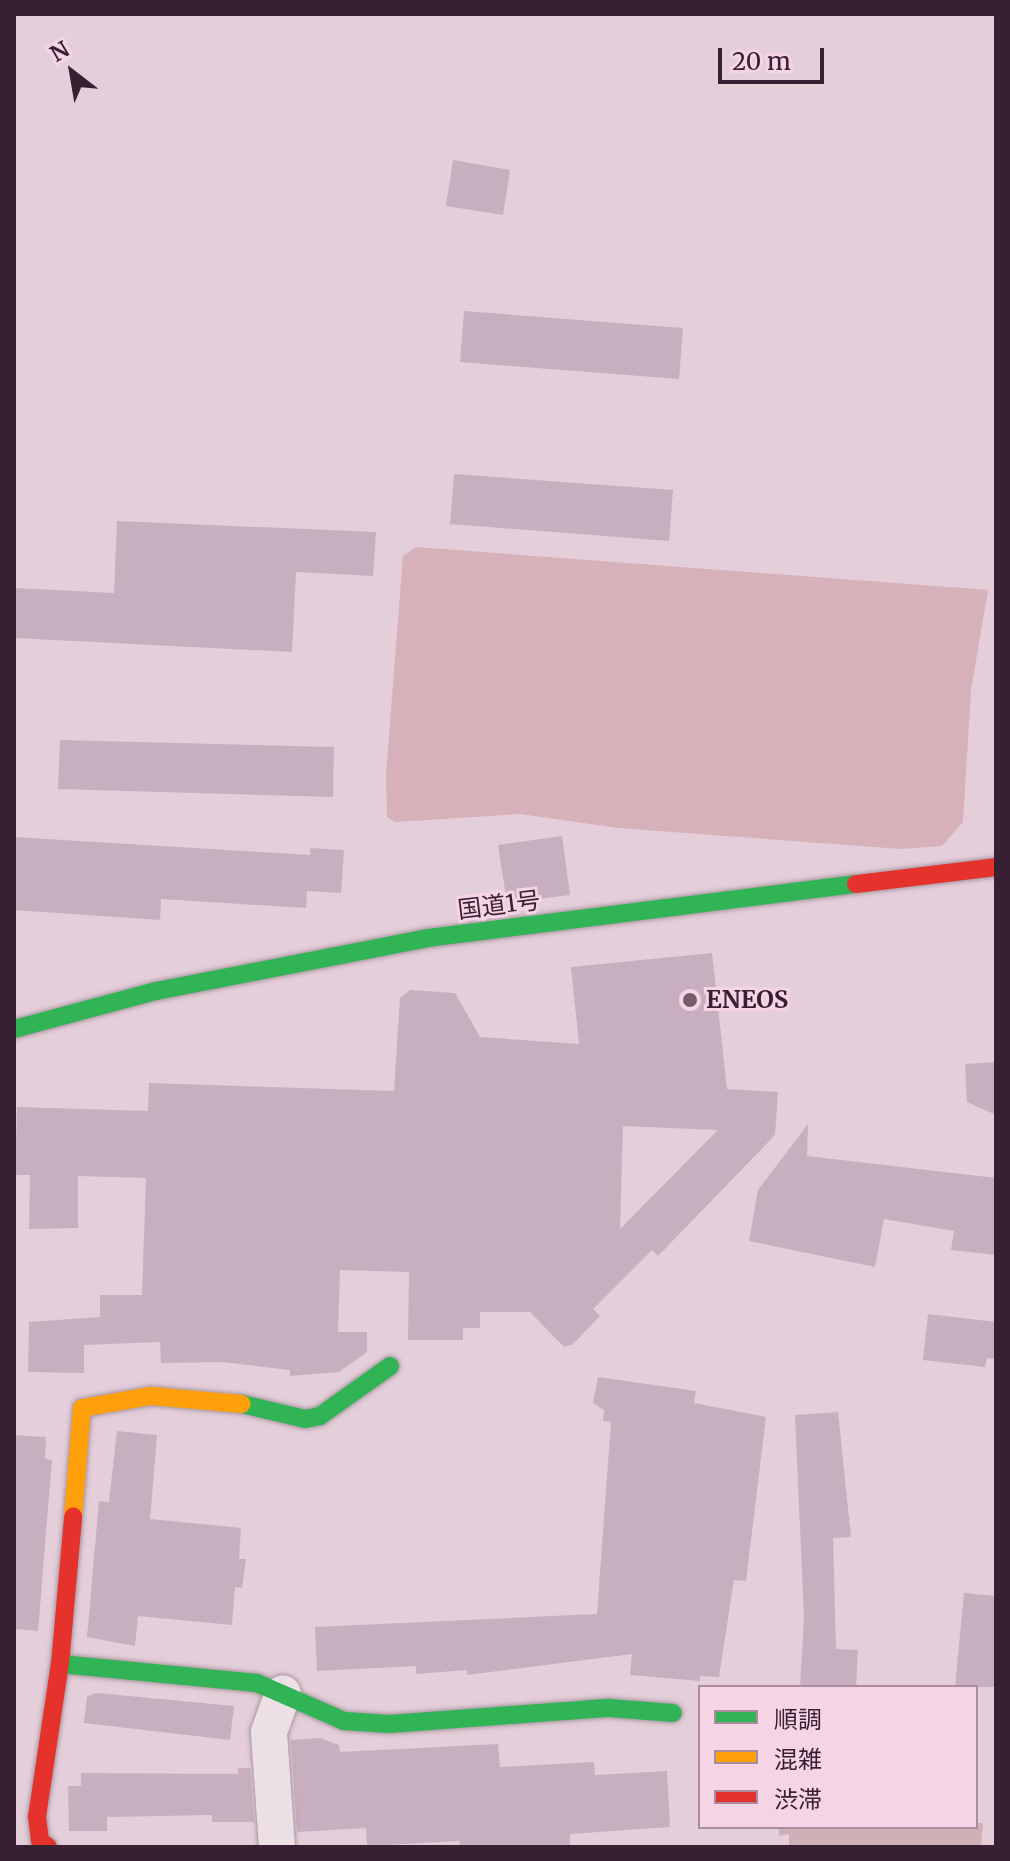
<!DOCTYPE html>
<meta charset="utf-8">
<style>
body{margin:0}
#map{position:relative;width:1010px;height:1861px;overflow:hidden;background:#e4ced9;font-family:Merriweather,"Noto Sans JP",serif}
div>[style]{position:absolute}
.green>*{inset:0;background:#d6b1b9}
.cemetery>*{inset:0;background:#d0b0b7}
.building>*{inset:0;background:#c7afc0}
.roads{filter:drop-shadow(0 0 2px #a997a1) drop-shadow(0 0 2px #a997a1)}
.street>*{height:36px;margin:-18px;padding:0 18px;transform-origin:18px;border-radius:18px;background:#ecdfe6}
.fast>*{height:18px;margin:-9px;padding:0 9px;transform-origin:9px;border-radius:9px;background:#30b455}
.slow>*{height:18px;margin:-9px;padding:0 9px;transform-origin:9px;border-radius:9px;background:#ff9f0a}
.jam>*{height:18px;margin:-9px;padding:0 9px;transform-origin:9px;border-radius:9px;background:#e5322d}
.dots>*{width:22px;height:22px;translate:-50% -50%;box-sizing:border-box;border:4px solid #f4d4e5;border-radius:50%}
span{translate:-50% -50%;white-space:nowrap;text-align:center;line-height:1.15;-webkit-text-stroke:6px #f4d4e5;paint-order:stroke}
.street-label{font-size:24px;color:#381f31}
.poi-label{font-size:24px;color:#381f31;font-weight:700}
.left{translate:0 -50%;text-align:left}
.frame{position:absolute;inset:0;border:16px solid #381f31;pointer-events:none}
.legend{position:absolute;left:698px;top:1685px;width:280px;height:144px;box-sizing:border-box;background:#f4d4e5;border:2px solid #a98c9d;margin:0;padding:10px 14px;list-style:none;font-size:24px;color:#381f31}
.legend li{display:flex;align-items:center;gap:16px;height:40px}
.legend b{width:40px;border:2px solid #a98c9d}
.north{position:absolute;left:32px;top:32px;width:80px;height:80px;-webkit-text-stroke:6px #f4d4e5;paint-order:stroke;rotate:329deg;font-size:22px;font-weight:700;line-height:32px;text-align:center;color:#381f31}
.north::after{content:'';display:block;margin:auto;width:28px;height:36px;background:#381f31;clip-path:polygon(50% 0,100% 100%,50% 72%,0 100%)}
.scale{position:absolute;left:718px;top:48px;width:106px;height:36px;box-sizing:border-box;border:4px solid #381f31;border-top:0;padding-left:10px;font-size:24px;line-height:28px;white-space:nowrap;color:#381f31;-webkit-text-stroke:6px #f4d4e5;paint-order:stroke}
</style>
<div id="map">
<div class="green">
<i style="clip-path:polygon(416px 547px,988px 590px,971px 690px,963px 822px,942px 846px,901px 849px,618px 828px,520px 814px,395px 822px,387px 817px,386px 775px,403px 556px)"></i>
</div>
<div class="cemetery">
<i style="clip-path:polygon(976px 1823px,983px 1823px,981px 1847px,789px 1847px,789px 1834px,779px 1836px,779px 1827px,976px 1827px)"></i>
</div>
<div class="building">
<i style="clip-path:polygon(453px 160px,510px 170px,503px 215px,446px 206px)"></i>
<i style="clip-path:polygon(464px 311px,683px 328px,679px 379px,460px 362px)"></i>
<i style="clip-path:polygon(454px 474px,673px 490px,669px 541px,450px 524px)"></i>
<i style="clip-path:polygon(117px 521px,376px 532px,373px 576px,296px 572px,292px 652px,14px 638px,14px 588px,114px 593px)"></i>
<i style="clip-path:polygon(60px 740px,334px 747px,333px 797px,58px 789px)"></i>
<i style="clip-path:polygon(562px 836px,570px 895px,507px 903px,498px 845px)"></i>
<i style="clip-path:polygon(14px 837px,310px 855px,311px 848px,344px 850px,341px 893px,307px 891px,306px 908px,161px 899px,160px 920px,14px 910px)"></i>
<i style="clip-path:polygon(evenodd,712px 953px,727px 1089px,778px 1092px,775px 1135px,658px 1256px,652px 1250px,593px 1309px,600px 1316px,573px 1344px,564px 1347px,530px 1312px,480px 1312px,480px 1328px,463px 1328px,463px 1340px,408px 1340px,409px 1272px,340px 1270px,338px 1332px,367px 1332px,367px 1352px,339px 1372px,290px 1376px,290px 1370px,223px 1362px,161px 1363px,160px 1342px,84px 1345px,84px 1373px,28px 1372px,29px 1322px,100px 1317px,100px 1295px,142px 1295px,146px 1178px,78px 1176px,78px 1228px,29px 1229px,30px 1175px,15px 1175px,17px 1107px,148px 1111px,149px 1083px,394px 1091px,400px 998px,410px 990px,455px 993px,480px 1037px,579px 1044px,571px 967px,712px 953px,623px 1126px,718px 1130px,620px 1229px,623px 1126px)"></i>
<i style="clip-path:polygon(996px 1062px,996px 1115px,967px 1102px,965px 1064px)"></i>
<i style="clip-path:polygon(808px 1124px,807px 1156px,996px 1178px,996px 1255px,951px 1250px,954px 1231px,884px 1219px,875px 1267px,749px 1241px,758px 1190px)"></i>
<i style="clip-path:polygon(928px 1314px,996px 1322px,996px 1359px,987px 1358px,985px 1367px,923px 1360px)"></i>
<i style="clip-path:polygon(598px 1377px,696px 1391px,694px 1403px,766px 1417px,746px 1581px,734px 1580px,719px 1677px,700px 1676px,700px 1681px,630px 1675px,632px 1654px,467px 1675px,467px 1670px,416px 1674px,416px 1666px,317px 1671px,315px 1627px,597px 1614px,611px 1422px,603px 1421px,604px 1410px,593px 1403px)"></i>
<i style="clip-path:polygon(838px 1412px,851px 1537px,833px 1538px,836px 1649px,858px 1650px,856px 1687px,800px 1687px,804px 1617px,795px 1415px)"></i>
<i style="clip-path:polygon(117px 1431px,157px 1435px,150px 1519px,241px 1528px,239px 1559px,246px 1559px,242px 1588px,235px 1587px,232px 1625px,138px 1616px,135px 1646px,87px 1637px,99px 1501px,109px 1502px)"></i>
<i style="clip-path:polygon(14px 1435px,46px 1437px,45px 1459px,52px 1460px,38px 1631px,14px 1629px)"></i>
<i style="clip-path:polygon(964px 1593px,996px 1596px,996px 1687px,955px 1687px)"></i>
<i style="clip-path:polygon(97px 1693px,234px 1706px,230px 1740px,84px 1723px,87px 1696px)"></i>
<i style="clip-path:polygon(320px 1738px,339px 1745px,340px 1752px,498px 1744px,500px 1767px,594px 1762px,595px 1775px,667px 1771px,670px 1827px,570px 1834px,570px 1847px,460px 1847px,459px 1841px,367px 1846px,366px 1828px,297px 1832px,291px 1740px)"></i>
<i style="clip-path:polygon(238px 1768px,250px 1768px,254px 1822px,212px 1822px,212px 1815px,107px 1817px,107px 1831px,69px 1831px,68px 1786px,81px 1786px,81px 1773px,238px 1774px)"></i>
</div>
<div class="roads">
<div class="street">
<i style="left:277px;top:1847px;width:115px;rotate:-94deg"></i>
<i style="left:269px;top:1732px;width:41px;rotate:-70.3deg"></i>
</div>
<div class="fast">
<i style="left:14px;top:1029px;width:147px;rotate:-15deg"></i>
<i style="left:156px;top:991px;width:277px;rotate:-11deg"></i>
<i style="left:428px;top:938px;width:431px;rotate:-7.2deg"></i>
<i style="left:242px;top:1404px;width:65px;rotate:13.4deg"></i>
<i style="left:305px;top:1419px;width:15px;rotate:-11deg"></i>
<i style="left:320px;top:1416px;width:86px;rotate:-35.5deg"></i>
<i style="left:60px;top:1664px;width:198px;rotate:5.5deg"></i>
<i style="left:257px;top:1683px;width:95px;rotate:23.6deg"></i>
<i style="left:344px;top:1721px;width:45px;rotate:3.8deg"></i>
<i style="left:389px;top:1724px;width:221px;rotate:-4.2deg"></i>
<i style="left:609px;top:1708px;width:64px;rotate:4.5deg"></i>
</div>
<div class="slow">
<i style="left:73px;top:1517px;width:109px;rotate:-85.3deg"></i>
<i style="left:82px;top:1408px;width:70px;rotate:-9.9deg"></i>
<i style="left:151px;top:1396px;width:91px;rotate:5deg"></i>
</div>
<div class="jam">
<i style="left:856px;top:884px;width:141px;rotate:-6.9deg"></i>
<i style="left:48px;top:1847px;width:10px;rotate:-143deg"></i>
<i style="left:40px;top:1841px;width:24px;rotate:-97deg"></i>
<i style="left:37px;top:1817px;width:155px;rotate:-81.5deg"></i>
<i style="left:60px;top:1664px;width:148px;rotate:-84.9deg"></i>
</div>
</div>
<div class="dots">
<i style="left:690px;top:1000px;background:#745c6c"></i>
</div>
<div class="street-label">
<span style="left:499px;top:905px;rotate:-7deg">国道1号</span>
</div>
<div class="poi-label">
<span class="left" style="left:706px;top:1000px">ENEOS</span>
</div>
<div class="frame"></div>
<ul class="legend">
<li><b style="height:10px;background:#30b455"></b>順調</li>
<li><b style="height:10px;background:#ff9f0a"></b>混雑</li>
<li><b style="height:10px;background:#e5322d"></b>渋滞</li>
</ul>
<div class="north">N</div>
<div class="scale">20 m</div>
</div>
